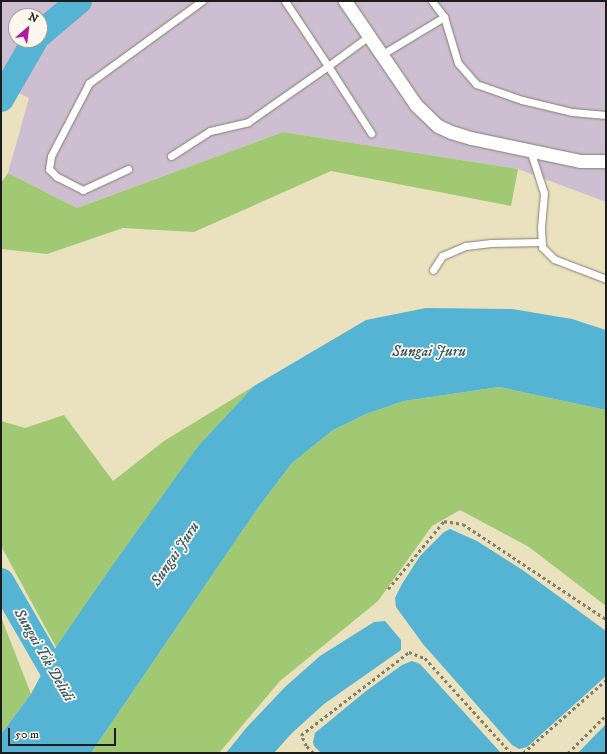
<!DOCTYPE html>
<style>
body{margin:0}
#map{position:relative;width:607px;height:754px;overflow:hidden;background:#eae1be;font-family:"IM FELL DW Pica",serif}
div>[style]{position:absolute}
.industrial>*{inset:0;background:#cebed1}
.green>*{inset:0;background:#a1c974}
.water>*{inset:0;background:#55b3d3}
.river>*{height:26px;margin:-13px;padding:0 13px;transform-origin:13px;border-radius:13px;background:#55b3d3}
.path>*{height:2.5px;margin-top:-1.25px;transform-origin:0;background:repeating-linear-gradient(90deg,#837e6d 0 3px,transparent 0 6px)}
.roads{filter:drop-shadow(0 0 1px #837e6d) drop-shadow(0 0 1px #837e6d)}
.service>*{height:7px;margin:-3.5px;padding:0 3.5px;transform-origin:3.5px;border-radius:3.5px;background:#fff}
.minor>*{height:13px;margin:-6.5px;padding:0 6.5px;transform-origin:6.5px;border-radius:6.5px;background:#fff}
span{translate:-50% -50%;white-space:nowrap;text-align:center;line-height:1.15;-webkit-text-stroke:3.5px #fbf7ec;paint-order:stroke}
.water-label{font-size:15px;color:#335865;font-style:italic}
.frame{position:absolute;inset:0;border:2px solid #1c1c1c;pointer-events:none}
.north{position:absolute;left:8px;top:8px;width:40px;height:40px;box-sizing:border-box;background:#fbf7ec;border:1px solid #a29f99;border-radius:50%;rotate:28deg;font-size:11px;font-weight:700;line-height:16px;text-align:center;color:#1c1c1c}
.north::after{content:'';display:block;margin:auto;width:14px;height:18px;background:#b5179e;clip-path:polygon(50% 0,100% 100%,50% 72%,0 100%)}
.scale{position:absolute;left:8px;top:728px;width:108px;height:18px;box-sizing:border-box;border:2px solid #1c1c1c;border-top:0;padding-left:5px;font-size:12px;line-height:14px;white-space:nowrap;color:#1c1c1c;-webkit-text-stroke:3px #fbf7ec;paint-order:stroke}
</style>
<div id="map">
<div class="industrial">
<i style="clip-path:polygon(evenodd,1px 1px,606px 1px,606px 202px,518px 169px,283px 132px,77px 208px,8px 173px,29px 98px,1px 85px,1px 1px,16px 16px,40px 16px,40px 40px,16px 40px,16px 16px)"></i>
</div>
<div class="green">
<i style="clip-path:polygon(283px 132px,518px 169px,511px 206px,331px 171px,194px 232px,123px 228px,47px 254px,1px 249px,1px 183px,8px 173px,77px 208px)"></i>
<i style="clip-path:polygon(254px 386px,198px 446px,56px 647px,1px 546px,1px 421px,25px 428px,64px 415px,113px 481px,164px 441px)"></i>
<i style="clip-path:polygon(499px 387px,606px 410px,606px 606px,529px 547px,460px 510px,432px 526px,378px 601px,280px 681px,219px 753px,91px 753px,260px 505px,292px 463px,333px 430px,366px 414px,404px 401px)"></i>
<i style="clip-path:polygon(1px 617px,31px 694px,1px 734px)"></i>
</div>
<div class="water">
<i style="clip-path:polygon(426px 308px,512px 309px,572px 319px,606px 330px,606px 410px,499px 387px,404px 401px,366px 414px,333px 430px,292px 463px,260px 505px,91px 753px,1px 753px,1px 734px,31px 694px,56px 647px,110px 569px,198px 446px,254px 386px,366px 320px)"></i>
<i style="clip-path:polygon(450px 529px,477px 541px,524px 571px,606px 631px,606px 676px,527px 747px,519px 749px,512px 745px,423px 644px,396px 607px,395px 598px,402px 584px,420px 556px,444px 532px)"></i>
<i style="clip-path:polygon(385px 621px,401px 640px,401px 650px,324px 704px,292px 733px,274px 753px,226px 753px,247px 727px,285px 687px,320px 656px,374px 622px)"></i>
<i style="clip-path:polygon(412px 661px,420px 664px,501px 753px,321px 753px,314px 746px,313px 742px,315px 733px,366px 691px,402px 665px)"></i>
<i style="clip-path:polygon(606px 724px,606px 753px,578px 753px)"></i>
</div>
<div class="river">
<i style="left:40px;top:34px;width:51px;rotate:-40.2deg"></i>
<i style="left:1px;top:99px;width:68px;rotate:-60deg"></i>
<i style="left:1px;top:581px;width:128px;rotate:60deg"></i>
</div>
<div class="path">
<i style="left:388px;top:589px;width:88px;rotate:-50.5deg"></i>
<i style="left:444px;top:521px;width:19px;rotate:9deg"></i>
<i style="left:463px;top:524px;width:172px;rotate:33.6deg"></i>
<i style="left:313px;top:753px;width:10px;rotate:-135deg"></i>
<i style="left:306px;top:746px;width:12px;rotate:-114deg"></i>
<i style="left:301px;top:735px;width:136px;rotate:-37.5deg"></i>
<i style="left:409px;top:652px;width:17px;rotate:21deg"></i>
<i style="left:425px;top:658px;width:128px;rotate:47.8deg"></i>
<i style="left:523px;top:753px;width:111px;rotate:-41.3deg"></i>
<i style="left:568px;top:753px;width:54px;rotate:-45deg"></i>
</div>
<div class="roads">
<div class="service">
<i style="left:285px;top:1px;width:78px;rotate:56.5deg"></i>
<i style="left:328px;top:66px;width:51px;rotate:-36.2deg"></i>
<i style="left:432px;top:1px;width:20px;rotate:53deg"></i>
<i style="left:444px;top:17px;width:48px;rotate:73.1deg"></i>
<i style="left:458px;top:63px;width:28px;rotate:49deg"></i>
<i style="left:476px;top:84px;width:49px;rotate:19.2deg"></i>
<i style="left:522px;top:100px;width:51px;rotate:13.5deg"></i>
<i style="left:572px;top:112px;width:34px;rotate:5deg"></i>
<i style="left:381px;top:55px;width:74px;rotate:-31.1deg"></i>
<i style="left:530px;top:150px;width:45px;rotate:72deg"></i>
<i style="left:544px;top:193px;width:34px;rotate:95deg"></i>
<i style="left:541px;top:227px;width:20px;rotate:87deg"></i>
<i style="left:542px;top:247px;width:17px;rotate:45deg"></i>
<i style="left:554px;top:259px;width:56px;rotate:21deg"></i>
<i style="left:171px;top:156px;width:46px;rotate:-32.7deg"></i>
<i style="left:210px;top:131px;width:39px;rotate:-13deg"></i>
<i style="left:248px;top:122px;width:98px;rotate:-35deg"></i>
<i style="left:328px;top:66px;width:80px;rotate:57.3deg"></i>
<i style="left:128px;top:169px;width:50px;rotate:155deg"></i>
<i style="left:83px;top:190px;width:29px;rotate:-153deg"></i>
<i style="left:57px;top:177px;width:11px;rotate:-135deg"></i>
<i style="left:49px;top:169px;width:13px;rotate:-81deg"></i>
<i style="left:51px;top:156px;width:82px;rotate:-62.5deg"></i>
<i style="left:89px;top:83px;width:140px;rotate:-36deg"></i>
<i style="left:433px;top:270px;width:17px;rotate:-57deg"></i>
<i style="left:442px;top:256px;width:26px;rotate:-23deg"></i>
<i style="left:466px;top:246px;width:25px;rotate:-7deg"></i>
<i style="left:491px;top:243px;width:50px;rotate:-1.1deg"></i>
</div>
<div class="minor">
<i style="left:345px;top:1px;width:126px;rotate:55.7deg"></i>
<i style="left:416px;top:105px;width:30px;rotate:44deg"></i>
<i style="left:438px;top:126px;width:14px;rotate:25deg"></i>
<i style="left:451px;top:132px;width:21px;rotate:17deg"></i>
<i style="left:471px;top:138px;width:111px;rotate:11.9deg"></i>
<i style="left:580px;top:161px;width:26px"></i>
</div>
</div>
<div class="water-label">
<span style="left:429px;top:352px">Sungai Juru</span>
<span style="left:175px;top:554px;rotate:-56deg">Sungai Juru</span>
<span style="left:44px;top:655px;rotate:60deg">Sungai Tok Delidi</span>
</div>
<div class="frame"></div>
<div class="north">N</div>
<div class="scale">50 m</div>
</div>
